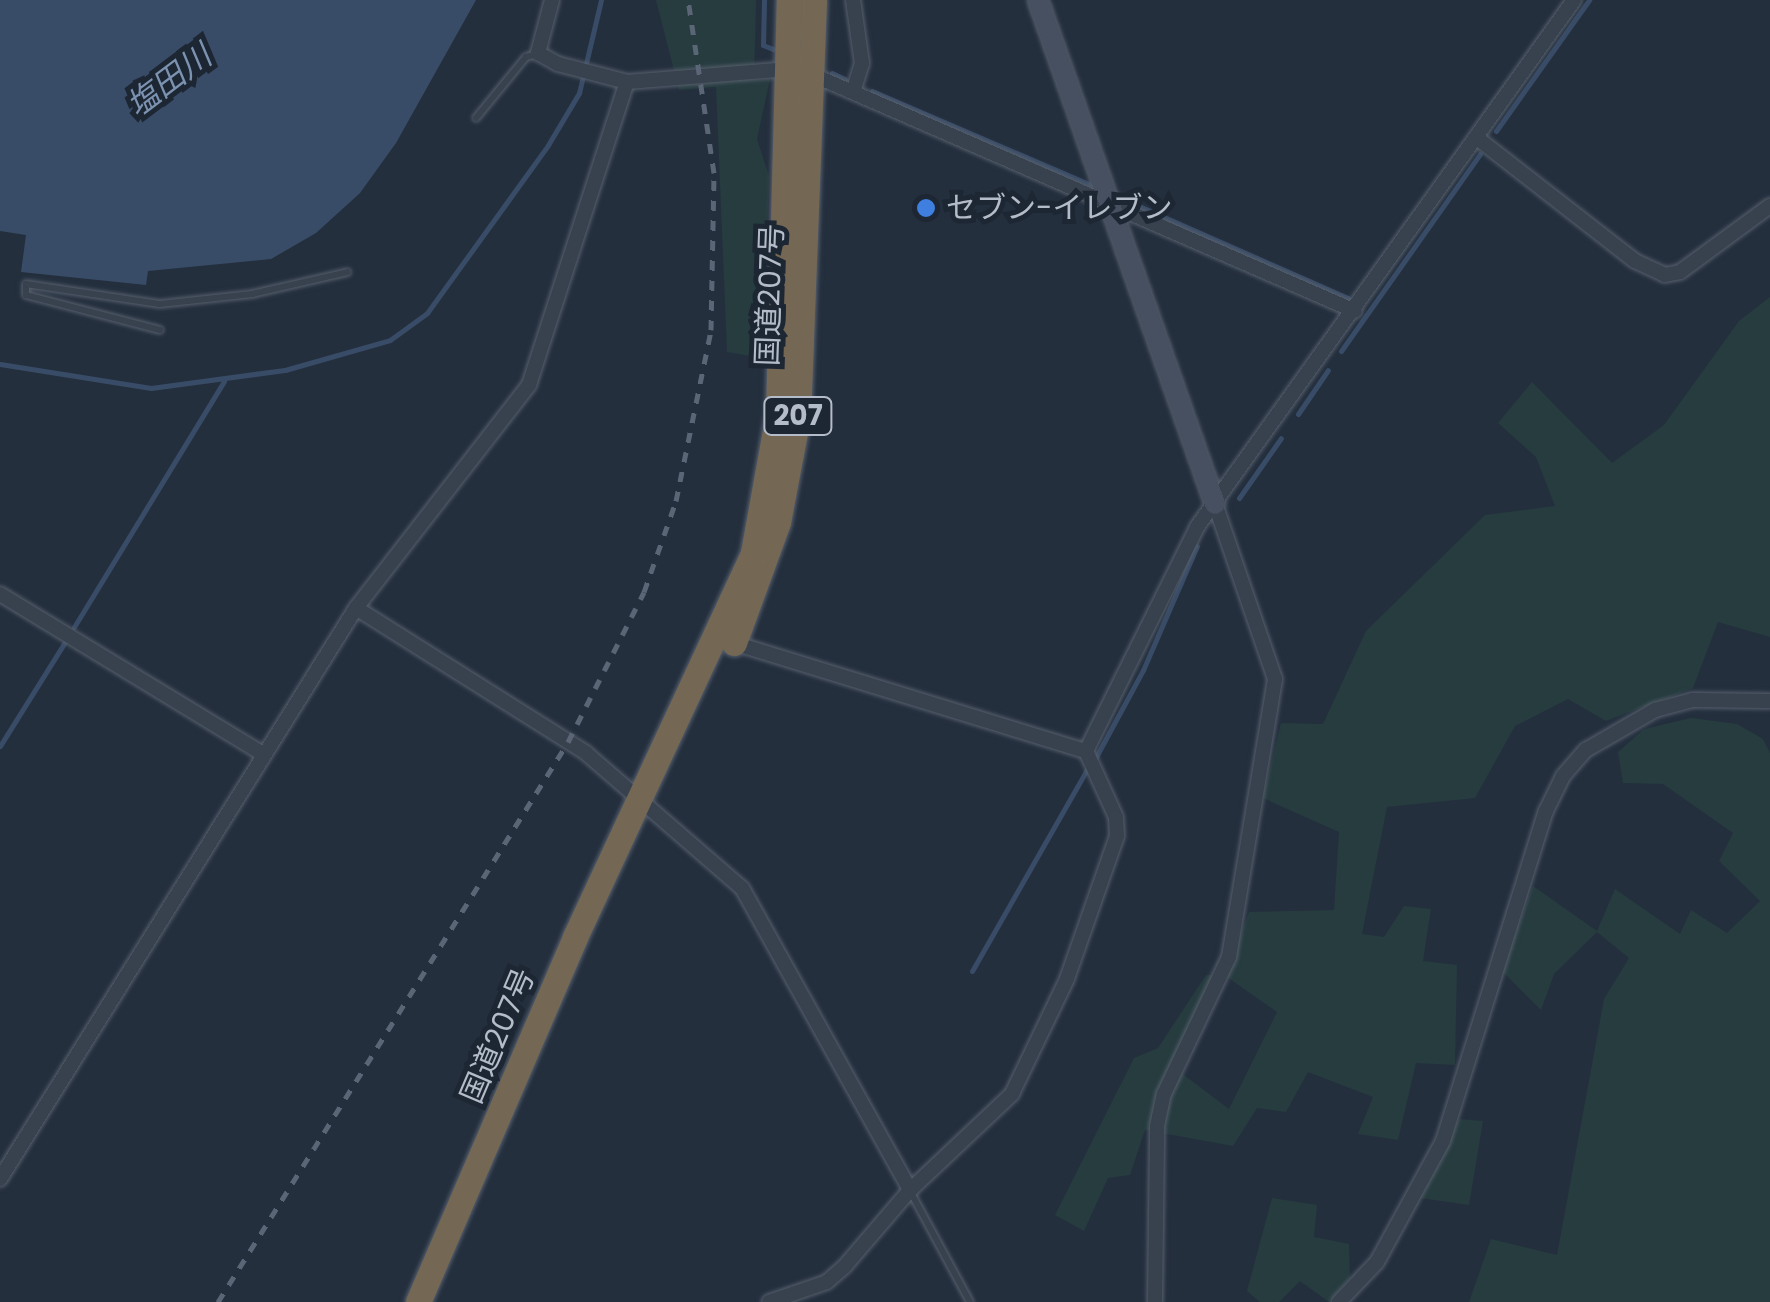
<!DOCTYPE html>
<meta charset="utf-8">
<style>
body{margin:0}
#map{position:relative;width:1770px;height:1302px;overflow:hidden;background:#242f3e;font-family:Poppins,"Noto Sans JP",sans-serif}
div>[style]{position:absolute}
.green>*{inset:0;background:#263c3f}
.water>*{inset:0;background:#394c67}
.stream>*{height:5px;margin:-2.5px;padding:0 2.5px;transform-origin:2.5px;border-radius:2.5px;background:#394c67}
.roads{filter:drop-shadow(0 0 2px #565f6c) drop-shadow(0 0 2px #565f6c)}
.lane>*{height:6px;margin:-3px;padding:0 3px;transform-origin:3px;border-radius:3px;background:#38414e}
.street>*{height:14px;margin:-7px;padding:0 7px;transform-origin:7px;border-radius:7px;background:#38414e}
.secondary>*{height:20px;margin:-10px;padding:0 10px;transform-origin:10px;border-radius:10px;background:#465061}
.highway>*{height:25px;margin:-12.5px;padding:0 12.5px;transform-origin:12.5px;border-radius:12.5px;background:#746855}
.rail>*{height:5px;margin-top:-2.5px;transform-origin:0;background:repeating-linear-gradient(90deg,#5a6575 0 10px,transparent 0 20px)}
.dots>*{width:28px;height:28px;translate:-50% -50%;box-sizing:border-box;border:5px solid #1d2633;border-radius:50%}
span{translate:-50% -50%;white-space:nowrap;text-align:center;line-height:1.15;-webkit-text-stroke:10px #1d2633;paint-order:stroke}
.shield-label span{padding:2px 8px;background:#1d2633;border:2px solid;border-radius:8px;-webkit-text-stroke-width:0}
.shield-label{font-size:28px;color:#b4bcc9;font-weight:700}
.poi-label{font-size:30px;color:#b4bcc9}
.left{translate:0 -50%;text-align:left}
.street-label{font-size:30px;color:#b4bcc9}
.water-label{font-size:32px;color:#7c92b1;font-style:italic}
</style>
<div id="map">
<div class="green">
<i style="clip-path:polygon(656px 0,756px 0,754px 80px,770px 79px,757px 139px,769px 176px,762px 358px,727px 352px,716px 87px,679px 90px)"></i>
<i style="clip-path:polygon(evenodd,1770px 297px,1770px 637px,1718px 622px,1693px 688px,1606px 721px,1568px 699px,1515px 726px,1475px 798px,1387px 807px,1362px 934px,1384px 937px,1404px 906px,1431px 909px,1423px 961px,1457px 965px,1455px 1065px,1416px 1063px,1398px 1140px,1358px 1134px,1373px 1097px,1308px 1072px,1286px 1112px,1257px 1108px,1233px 1146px,1145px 1130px,1130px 1175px,1108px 1178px,1084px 1231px,1055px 1215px,1134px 1058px,1158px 1048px,1206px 975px,1226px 976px,1249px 912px,1334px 910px,1339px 832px,1263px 798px,1281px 723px,1323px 724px,1366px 631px,1485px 515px,1555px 506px,1536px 457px,1498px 423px,1532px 382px,1612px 463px,1664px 425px,1739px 321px,1770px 297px,1227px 977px,1277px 1012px,1229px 1109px,1180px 1072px,1227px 977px)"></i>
<i style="clip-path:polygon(1691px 718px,1737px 724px,1763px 739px,1770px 753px,1770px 1302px,1469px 1302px,1491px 1239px,1557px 1255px,1604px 999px,1629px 958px,1597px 932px,1554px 974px,1541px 1010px,1502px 971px,1533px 886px,1597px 931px,1615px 889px,1680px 934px,1691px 910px,1727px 933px,1760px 901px,1719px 861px,1733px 833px,1663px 784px,1623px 783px,1618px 752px,1644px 729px)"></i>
<i style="clip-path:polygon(1459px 1119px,1483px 1121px,1469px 1205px,1420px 1198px)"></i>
<i style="clip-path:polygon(1272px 1198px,1317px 1205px,1314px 1237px,1349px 1244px,1350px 1278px,1329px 1302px,1300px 1281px,1279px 1302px,1260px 1302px,1247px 1291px)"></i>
</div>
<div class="water">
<i style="clip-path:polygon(0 0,476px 0,396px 143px,360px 193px,316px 233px,271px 259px,148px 271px,146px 285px,21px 272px,26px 235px,0 231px)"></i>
</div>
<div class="stream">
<i style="left:764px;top:0;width:45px;rotate:91.3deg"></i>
<i style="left:763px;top:45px;width:11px;rotate:22deg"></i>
<i style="left:832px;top:73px;width:14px;rotate:25deg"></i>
<i style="left:872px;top:91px;width:236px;rotate:23.2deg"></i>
<i style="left:1496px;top:131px;width:161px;rotate:-54.6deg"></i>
<i style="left:1121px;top:198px;width:248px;rotate:23.8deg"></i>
<i style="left:1341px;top:351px;width:241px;rotate:-54.8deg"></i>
<i style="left:0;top:364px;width:153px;rotate:9deg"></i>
<i style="left:151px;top:388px;width:135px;rotate:-7.7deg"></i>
<i style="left:285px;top:370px;width:109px;rotate:-15.9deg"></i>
<i style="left:390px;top:340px;width:46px;rotate:-36.1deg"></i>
<i style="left:427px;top:313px;width:207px;rotate:-54.2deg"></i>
<i style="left:548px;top:145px;width:61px;rotate:-59.2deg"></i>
<i style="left:579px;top:93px;width:96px;rotate:-76.7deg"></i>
<i style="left:1298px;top:414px;width:53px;rotate:-55.7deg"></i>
<i style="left:1239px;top:498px;width:73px;rotate:-55deg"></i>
<i style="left:74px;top:627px;width:288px;rotate:-58.6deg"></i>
<i style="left:0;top:746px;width:123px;rotate:-58deg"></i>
<i style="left:1096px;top:757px;width:99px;rotate:-61.6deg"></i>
<i style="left:1143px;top:670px;width:135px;rotate:-66.5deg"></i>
<i style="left:972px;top:971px;width:232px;rotate:-60.3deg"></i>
</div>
<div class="roads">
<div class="lane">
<i style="left:476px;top:118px;width:79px;rotate:-50.7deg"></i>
<i style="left:526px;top:57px;width:11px;rotate:-15deg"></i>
<i style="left:160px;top:330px;width:138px;rotate:-165.4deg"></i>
<i style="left:26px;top:295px;width:11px;rotate:-90deg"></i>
<i style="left:26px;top:284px;width:135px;rotate:8.5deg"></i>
<i style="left:160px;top:304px;width:93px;rotate:-6.2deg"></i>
<i style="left:252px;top:294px;width:98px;rotate:-12.9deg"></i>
<i style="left:910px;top:1191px;width:126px;rotate:61.6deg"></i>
</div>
<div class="street">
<i style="left:552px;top:0;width:55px;rotate:104.8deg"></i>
<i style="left:538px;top:53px;width:23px;rotate:29deg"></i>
<i style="left:558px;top:64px;width:71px;rotate:14.6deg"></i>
<i style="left:627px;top:82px;width:163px;rotate:-4.6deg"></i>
<i style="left:789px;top:69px;width:23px;rotate:13deg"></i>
<i style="left:811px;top:74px;width:593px;rotate:23.54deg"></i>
<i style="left:853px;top:0;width:64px;rotate:81.9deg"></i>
<i style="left:862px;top:63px;width:28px;rotate:107deg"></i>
<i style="left:1477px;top:138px;width:200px;rotate:37.9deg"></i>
<i style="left:1635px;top:261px;width:33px;rotate:25deg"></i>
<i style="left:1665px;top:275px;width:15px;rotate:-11deg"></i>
<i style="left:1680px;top:272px;width:112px;rotate:-36.3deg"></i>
<i style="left:0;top:594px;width:308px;rotate:31.3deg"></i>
<i style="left:356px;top:608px;width:272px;rotate:32.2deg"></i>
<i style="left:586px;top:753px;width:206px;rotate:40.9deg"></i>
<i style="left:742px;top:888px;width:346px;rotate:60.9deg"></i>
<i style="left:734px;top:643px;width:368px;rotate:17.1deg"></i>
<i style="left:1086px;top:751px;width:72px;rotate:65.6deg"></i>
<i style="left:1116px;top:817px;width:19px;rotate:87deg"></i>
<i style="left:1117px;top:836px;width:151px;rotate:109.3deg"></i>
<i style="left:1067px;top:979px;width:127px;rotate:115.6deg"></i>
<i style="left:1012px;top:1094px;width:140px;rotate:136.7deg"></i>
<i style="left:910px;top:1190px;width:101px;rotate:130.6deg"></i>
<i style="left:844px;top:1267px;width:23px;rotate:139deg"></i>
<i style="left:827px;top:1282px;width:61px;rotate:161deg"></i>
<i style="left:1086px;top:751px;width:250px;rotate:-63.6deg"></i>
<i style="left:1197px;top:527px;width:648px;rotate:-54.42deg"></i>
<i style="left:0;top:1179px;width:673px;rotate:-58.06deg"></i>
<i style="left:356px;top:608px;width:282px;rotate:-52.2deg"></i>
<i style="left:529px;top:385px;width:318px;rotate:-72.1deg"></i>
<i style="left:1155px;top:1302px;width:176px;rotate:-89.3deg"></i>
<i style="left:1157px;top:1126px;width:33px;rotate:-78deg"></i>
<i style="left:1164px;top:1094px;width:152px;rotate:-64.6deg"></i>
<i style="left:1229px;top:957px;width:282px;rotate:-80.6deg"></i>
<i style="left:1275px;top:679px;width:185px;rotate:-108.9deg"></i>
<i style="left:1339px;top:1302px;width:55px;rotate:-46.5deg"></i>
<i style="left:1377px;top:1262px;width:138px;rotate:-61.4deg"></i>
<i style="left:1443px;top:1141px;width:346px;rotate:-72.7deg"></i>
<i style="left:1546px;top:811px;width:39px;rotate:-64deg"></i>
<i style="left:1563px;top:776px;width:35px;rotate:-49deg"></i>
<i style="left:1586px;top:750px;width:80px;rotate:-30.1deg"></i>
<i style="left:1655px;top:710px;width:39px;rotate:-15deg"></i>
<i style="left:1693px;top:700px;width:77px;rotate:0.7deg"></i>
</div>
<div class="secondary">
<i style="left:1038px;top:0;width:534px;rotate:70.65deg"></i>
</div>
<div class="highway">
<i style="left:734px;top:643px;width:129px;rotate:-70deg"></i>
<i style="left:778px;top:522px;width:108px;rotate:-79.3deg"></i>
<i style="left:798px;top:416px;width:416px;rotate:-87.8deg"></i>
<i style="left:418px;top:1302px;width:397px;rotate:-66.7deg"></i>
<i style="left:575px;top:937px;width:423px;rotate:-65.1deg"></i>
<i style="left:753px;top:553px;width:141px;rotate:-79.8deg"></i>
<i style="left:778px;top:414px;width:414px;rotate:-88.5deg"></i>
</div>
</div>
<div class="rail">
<i style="left:218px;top:1302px;width:660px;rotate:-57.99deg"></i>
<i style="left:568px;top:742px;width:168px;rotate:-63.1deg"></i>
<i style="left:644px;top:592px;width:96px;rotate:-70.6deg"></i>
<i style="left:676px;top:501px;width:175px;rotate:-78.4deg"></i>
<i style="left:711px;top:330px;width:157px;rotate:-88.9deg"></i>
<i style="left:714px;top:173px;width:175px;rotate:-98.5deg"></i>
</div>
<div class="dots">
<i style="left:926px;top:208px;background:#3f7fe0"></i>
</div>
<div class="shield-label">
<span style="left:798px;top:416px">207</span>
</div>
<div class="poi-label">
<span class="left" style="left:946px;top:208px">セブン-イレブン</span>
</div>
<div class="street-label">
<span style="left:770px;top:295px;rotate:-88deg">国道207号</span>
<span style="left:498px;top:1036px;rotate:-67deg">国道207号</span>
</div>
<div class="water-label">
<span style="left:169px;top:81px;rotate:-37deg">塩田川</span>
</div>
</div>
